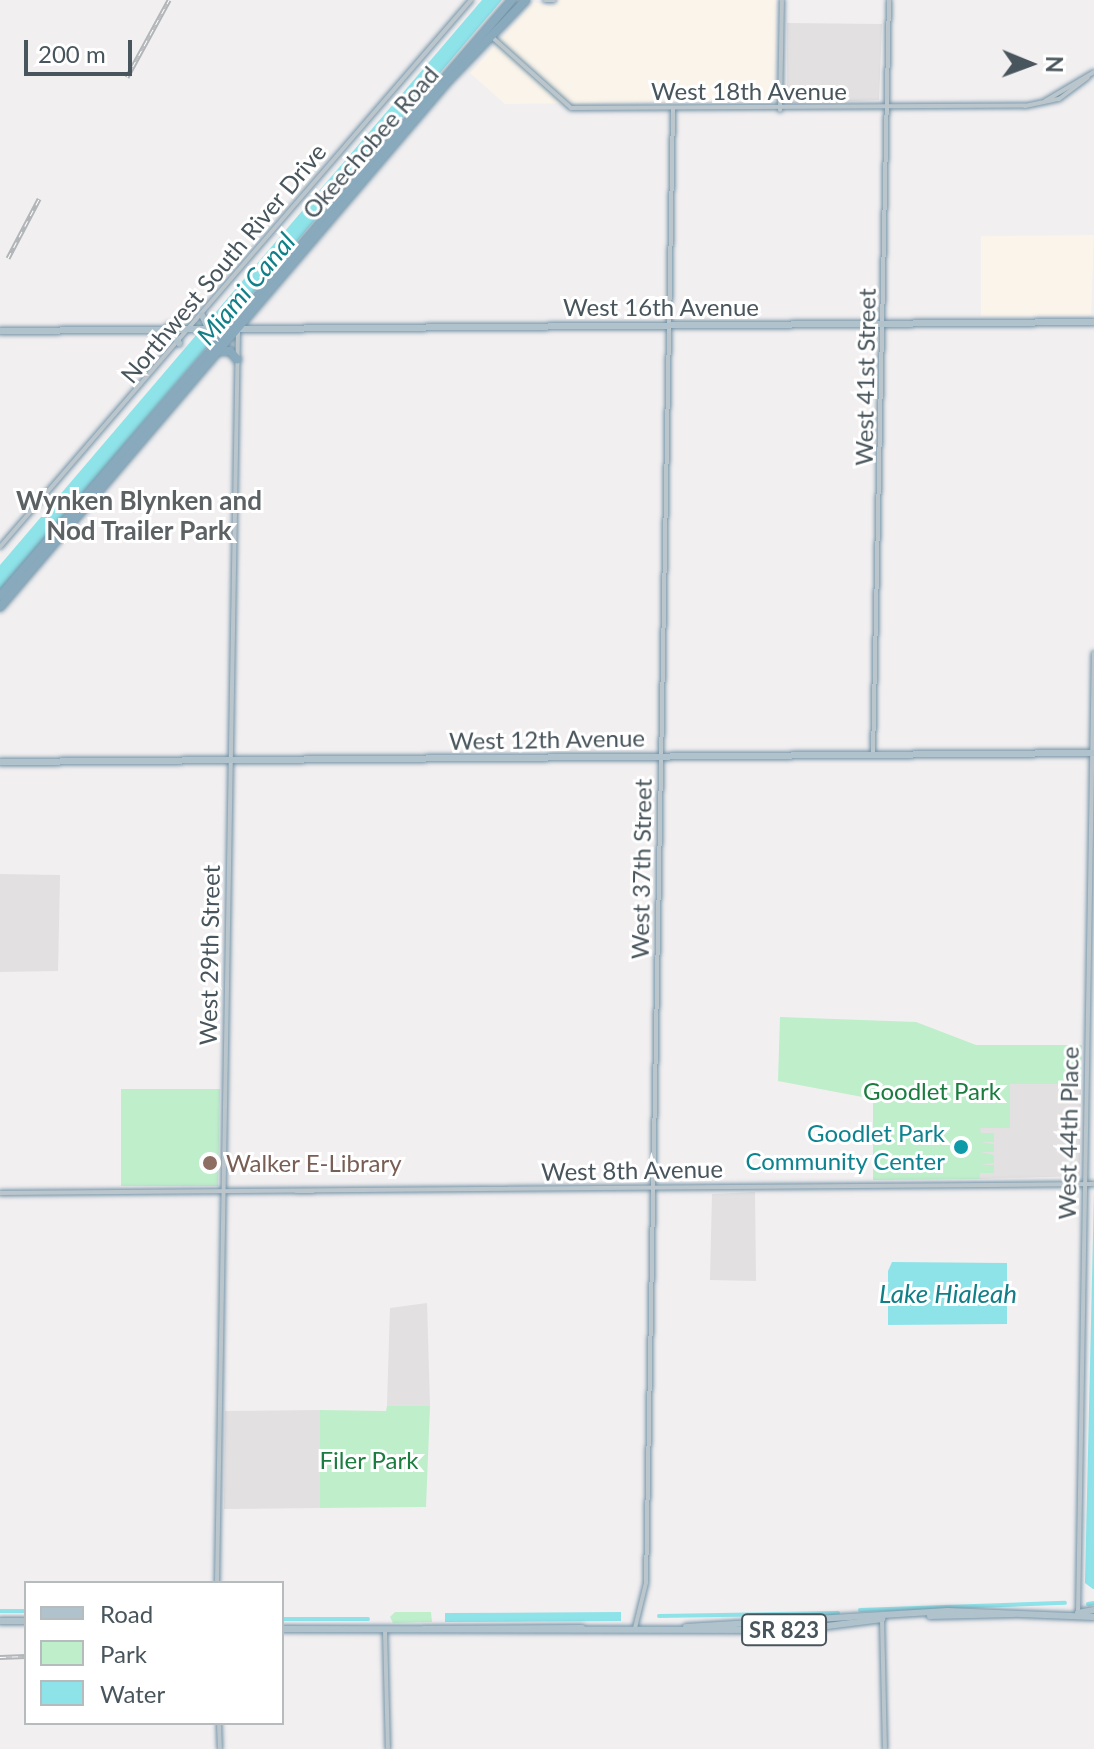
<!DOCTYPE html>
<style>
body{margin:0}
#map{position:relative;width:1094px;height:1749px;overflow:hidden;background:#f2eff0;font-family:Lato,sans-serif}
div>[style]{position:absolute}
.commercial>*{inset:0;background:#fbf4ea}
.education>*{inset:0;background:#e3e0e1}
.green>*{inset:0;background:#bfeecb}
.water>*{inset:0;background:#8ee3e9}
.canal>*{height:4px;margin:-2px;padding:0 2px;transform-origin:2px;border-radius:2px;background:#8ee3e9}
.roads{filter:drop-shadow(0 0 2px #7494a8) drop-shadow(0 0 2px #7494a8)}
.minor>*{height:4px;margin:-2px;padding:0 2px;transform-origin:2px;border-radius:2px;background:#bbc6cc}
.major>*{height:6px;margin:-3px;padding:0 3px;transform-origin:3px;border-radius:3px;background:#b0c3cd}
.highway>*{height:8px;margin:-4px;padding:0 4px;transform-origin:4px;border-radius:4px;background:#89a9bc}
.rail>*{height:5px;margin-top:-2.5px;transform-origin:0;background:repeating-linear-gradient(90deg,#fff 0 6px,#b2b6b9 0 12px);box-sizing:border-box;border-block:2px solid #b2b6b9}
.dots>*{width:22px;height:22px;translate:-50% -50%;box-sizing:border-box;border:4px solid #fff;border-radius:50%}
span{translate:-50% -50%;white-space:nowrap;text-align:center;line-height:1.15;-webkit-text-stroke:6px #fff;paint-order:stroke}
.shield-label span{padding:2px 6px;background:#fff;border:2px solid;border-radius:6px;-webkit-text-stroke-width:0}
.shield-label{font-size:22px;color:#48555c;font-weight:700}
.street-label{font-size:24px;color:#48555c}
.park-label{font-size:24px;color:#1a7c3e}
.culture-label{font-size:24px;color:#0d838f}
.right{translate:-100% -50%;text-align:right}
.education-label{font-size:24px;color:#785e54}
.left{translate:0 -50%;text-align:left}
.water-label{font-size:26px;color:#117f88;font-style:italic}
.neighbourhood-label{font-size:26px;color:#5c6164;font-weight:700}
.legend{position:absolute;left:24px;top:1581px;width:260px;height:144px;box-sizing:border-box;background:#fff;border:2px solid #b6bbbe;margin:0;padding:10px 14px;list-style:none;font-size:24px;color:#48555c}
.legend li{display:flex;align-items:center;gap:16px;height:40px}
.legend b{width:40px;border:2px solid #b6bbbe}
.north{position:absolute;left:990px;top:24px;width:80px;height:80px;-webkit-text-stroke:6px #fff;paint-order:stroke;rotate:91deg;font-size:22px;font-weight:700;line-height:32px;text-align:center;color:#48555c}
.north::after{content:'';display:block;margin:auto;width:28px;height:36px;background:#48555c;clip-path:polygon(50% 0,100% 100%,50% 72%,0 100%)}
.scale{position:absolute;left:24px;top:40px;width:108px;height:36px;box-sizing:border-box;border:4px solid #48555c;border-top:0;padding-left:10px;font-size:24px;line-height:28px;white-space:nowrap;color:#48555c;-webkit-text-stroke:6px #fff;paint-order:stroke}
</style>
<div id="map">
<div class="commercial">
<i style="clip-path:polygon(560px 0,776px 0,774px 101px,505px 104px,470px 73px,534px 2px,553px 7px)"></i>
<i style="clip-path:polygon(1094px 235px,1091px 316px,981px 316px,981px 236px)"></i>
</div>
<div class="education">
<i style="clip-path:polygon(787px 23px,882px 24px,879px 100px,787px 104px)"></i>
<i style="clip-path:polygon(0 874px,60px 875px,58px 971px,0 972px)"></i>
<i style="clip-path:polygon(1009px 1084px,1081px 1084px,1080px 1176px,980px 1179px,980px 1128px)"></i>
<i style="clip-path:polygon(755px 1192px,756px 1281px,710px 1280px,712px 1194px)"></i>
<i style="clip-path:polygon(427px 1303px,430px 1406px,387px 1406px,390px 1308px)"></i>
<i style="clip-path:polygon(320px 1410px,320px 1508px,224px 1509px,225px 1411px)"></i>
</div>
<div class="green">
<i style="clip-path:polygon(780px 1017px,916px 1022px,976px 1045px,1082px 1045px,1081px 1084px,1010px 1084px,1010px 1128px,980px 1128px,981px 1133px,994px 1133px,994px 1142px,980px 1142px,994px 1144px,994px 1152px,980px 1152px,994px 1155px,994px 1163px,980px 1165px,994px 1165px,994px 1173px,980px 1173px,980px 1179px,873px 1180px,873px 1099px,778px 1081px)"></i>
<i style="clip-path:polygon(121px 1089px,220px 1089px,218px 1186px,121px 1186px)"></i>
<i style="clip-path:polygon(387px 1406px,430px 1406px,426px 1507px,320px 1508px,320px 1410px,386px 1411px)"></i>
<i style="clip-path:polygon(395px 1612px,431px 1612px,432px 1622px,393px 1623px,390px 1617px)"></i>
</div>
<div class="water">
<i style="clip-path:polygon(482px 0,502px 0,0 591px,0 565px)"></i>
<i style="clip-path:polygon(1094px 1192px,1094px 1589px,1093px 1589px,1085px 1583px)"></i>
<i style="clip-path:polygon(892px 1262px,1007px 1263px,1007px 1324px,888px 1325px,888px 1271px)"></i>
<i style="clip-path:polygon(621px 1612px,621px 1621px,445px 1622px,445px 1613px)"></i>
</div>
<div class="canal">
<i style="left:1088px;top:1604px;width:6px;rotate:-9deg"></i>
<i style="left:860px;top:1610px;width:205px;rotate:-2deg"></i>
<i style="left:0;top:1611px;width:26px"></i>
<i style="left:659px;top:1616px;width:179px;rotate:-1deg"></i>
<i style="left:282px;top:1619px;width:86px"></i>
</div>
<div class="roads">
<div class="minor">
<i style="left:545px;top:0;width:9px"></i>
<i style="left:492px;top:37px;width:106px;rotate:41.9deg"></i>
<i style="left:571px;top:108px;width:454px;rotate:-0.3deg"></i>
<i style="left:1025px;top:106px;width:35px;rotate:-12deg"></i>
<i style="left:1059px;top:99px;width:36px;rotate:-37deg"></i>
<i style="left:1045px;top:101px;width:57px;rotate:-30.6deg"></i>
<i style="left:780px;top:110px;width:110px;rotate:-89deg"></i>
<i style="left:0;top:547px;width:722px;rotate:-49.27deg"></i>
<i style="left:873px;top:755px;width:755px;rotate:-88.79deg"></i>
<i style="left:296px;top:1191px;width:17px"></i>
<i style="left:0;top:1193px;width:1094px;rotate:-0.47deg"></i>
<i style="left:217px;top:1583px;width:1253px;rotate:-89.04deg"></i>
<i style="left:1078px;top:1613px;width:960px;rotate:-89.05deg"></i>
<i style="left:882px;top:1619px;width:130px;rotate:88.7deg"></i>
<i style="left:635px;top:1628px;width:46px;rotate:-76.3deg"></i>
<i style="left:646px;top:1583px;width:1474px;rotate:-88.95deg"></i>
<i style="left:385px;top:1630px;width:119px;rotate:88.6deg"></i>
<i style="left:219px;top:1723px;width:26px;rotate:88deg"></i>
</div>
<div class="major">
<i style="left:202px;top:315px;width:14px;rotate:65deg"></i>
<i style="left:169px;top:326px;width:20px;rotate:60deg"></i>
<i style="left:0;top:331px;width:1094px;rotate:-0.47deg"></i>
<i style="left:0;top:762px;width:1094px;rotate:-0.47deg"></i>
<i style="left:1078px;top:1613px;width:16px;rotate:-11deg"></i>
<i style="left:930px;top:1616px;width:83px;rotate:-1.4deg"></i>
<i style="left:0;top:1621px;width:26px"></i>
<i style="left:686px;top:1627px;width:262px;rotate:-3.5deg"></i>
<i style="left:948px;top:1611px;width:146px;rotate:2.4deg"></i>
<i style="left:282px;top:1629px;width:514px;rotate:0.11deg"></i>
<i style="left:796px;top:1630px;width:87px;rotate:-7.3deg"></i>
<i style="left:424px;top:1629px;width:158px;rotate:-0.4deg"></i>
</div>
<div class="highway">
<i style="left:219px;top:351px;width:11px"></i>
<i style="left:230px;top:351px;width:11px;rotate:49deg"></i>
<i style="left:0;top:596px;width:786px;rotate:-49.34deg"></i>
<i style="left:0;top:607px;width:691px;rotate:-49.58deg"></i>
<i style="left:448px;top:81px;width:112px;rotate:-46.1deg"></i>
</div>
</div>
<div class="rail">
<i style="left:127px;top:77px;width:88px;rotate:-61.4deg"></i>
<i style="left:8px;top:258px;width:67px;rotate:-62.3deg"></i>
<i style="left:0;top:1657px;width:26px;rotate:-2deg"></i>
</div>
<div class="dots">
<i style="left:961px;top:1147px;background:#0f9aa8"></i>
<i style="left:210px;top:1163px;background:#8d6e63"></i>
</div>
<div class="shield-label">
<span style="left:784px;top:1630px">SR 823</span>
</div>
<div class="street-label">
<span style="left:749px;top:91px">West 18th Avenue</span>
<span style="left:370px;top:142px;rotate:-49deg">Okeechobee Road</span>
<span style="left:223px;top:263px;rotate:-50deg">Northwest South River Drive</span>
<span style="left:661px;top:307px">West 16th Avenue</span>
<span style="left:865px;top:377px;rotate:-89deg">West 41st Street</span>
<span style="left:547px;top:739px;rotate:-1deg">West 12th Avenue</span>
<span style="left:641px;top:869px;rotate:-89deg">West 37th Street</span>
<span style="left:209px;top:955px;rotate:-89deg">West 29th Street</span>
<span style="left:1068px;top:1133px;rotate:-89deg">West 44th Place</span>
<span style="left:632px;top:1170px;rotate:-1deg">West 8th Avenue</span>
</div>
<div class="park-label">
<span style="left:932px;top:1091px">Goodlet Park</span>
<span style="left:369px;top:1460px">Filer Park</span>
</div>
<div class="culture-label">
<span class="right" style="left:945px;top:1147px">Goodlet Park<br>Community Center</span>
</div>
<div class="education-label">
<span class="left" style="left:226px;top:1163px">Walker E-Library</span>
</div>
<div class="water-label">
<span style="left:246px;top:289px;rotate:-50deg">Miami Canal</span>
<span style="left:948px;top:1294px">Lake Hialeah</span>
</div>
<div class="neighbourhood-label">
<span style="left:139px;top:516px">Wynken Blynken and<br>Nod Trailer Park</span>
</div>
<ul class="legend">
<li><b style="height:10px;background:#b0c3cd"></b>Road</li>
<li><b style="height:22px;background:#bfeecb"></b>Park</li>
<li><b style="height:22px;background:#8ee3e9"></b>Water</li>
</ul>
<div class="north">N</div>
<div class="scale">200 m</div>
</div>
